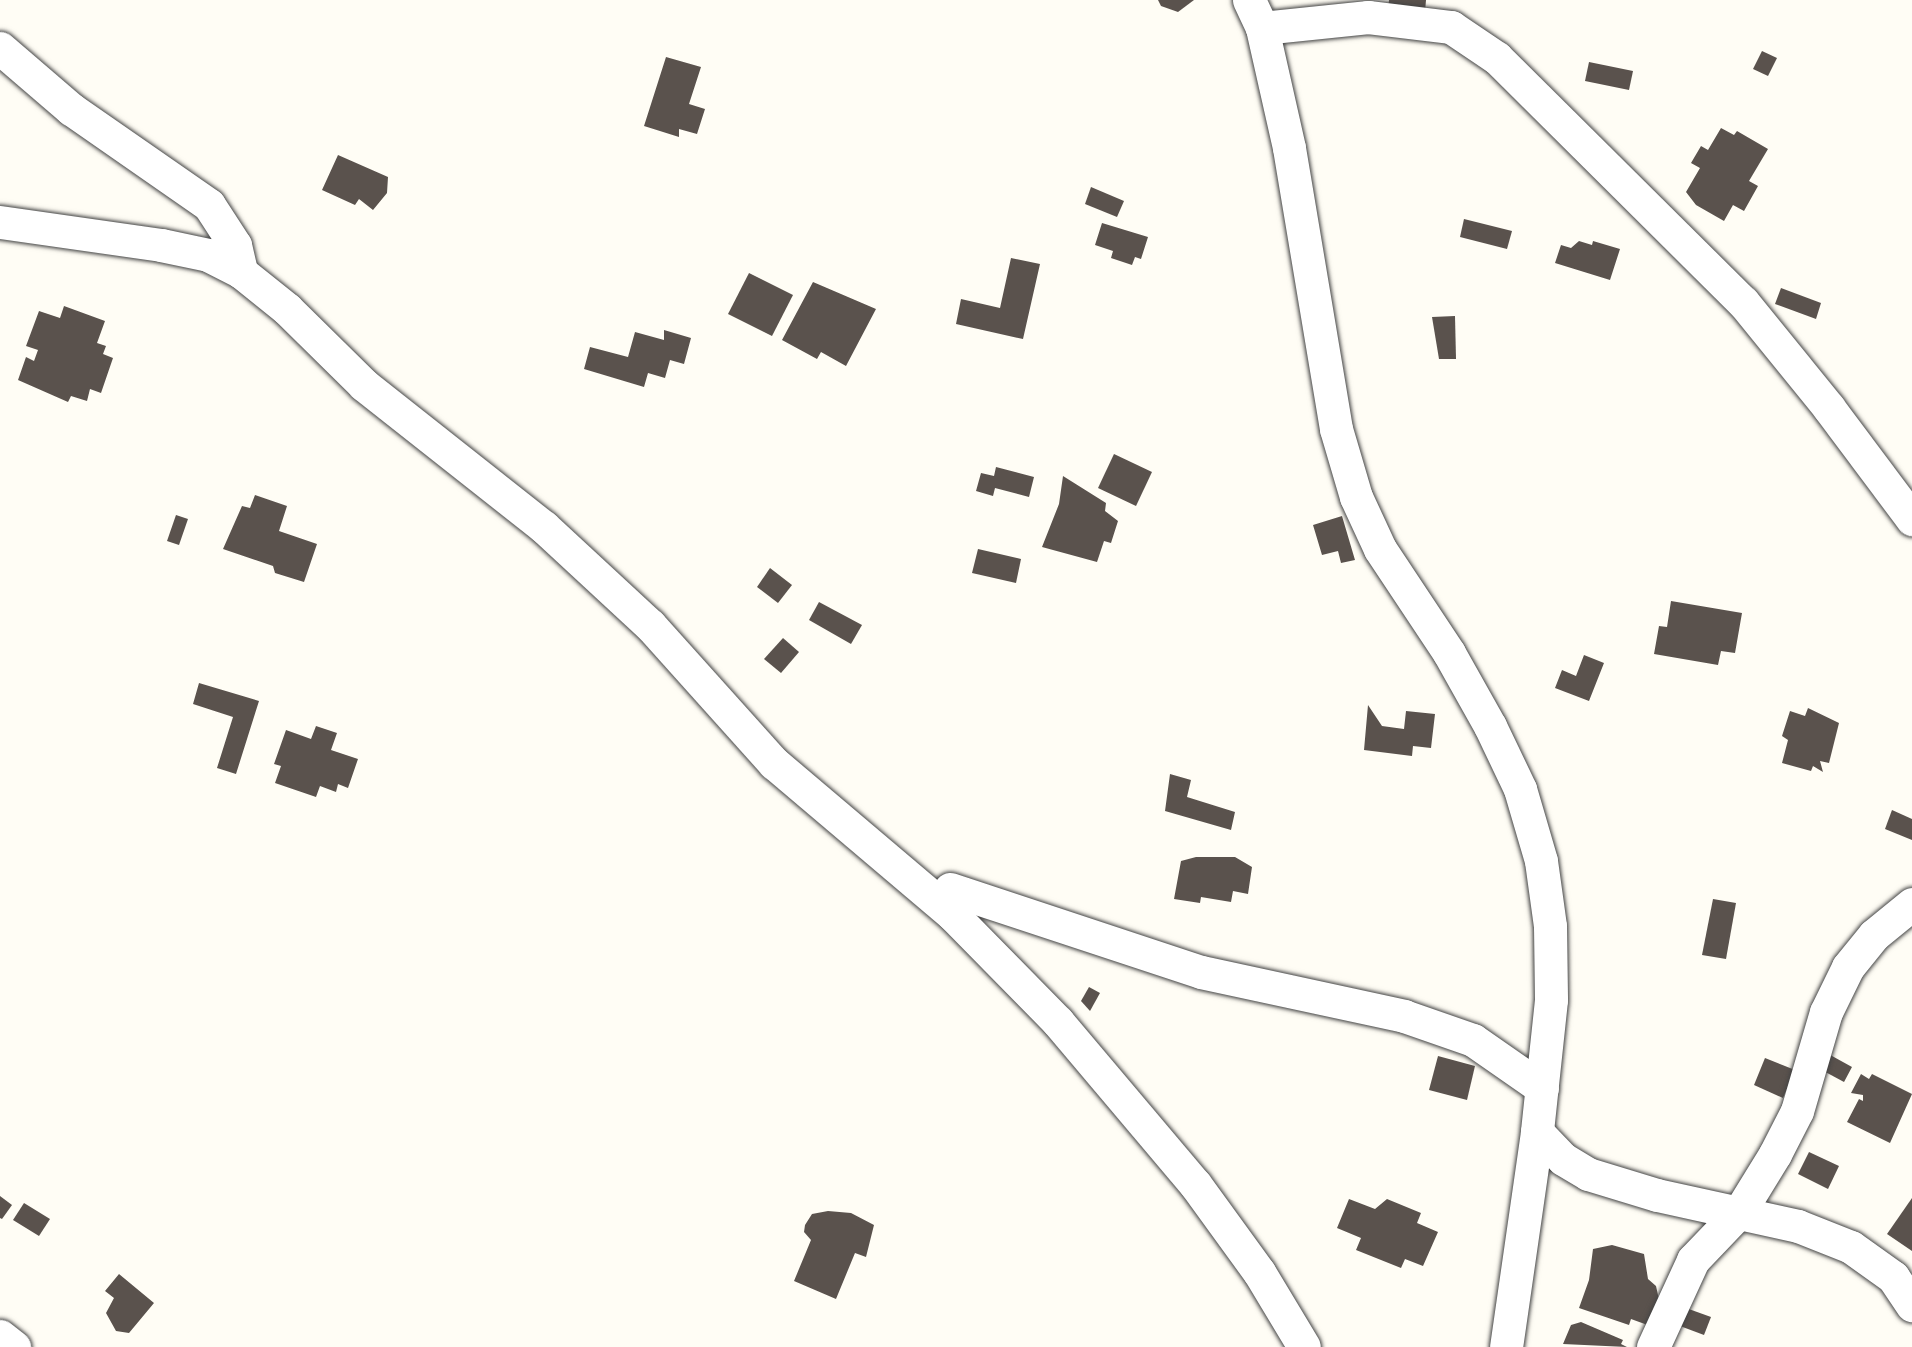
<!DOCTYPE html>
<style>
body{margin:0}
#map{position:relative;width:1912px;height:1347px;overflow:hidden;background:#fffdf5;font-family:"IBM Plex Serif",serif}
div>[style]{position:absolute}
.building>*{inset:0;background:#5a524d}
.roads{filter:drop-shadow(0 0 2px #444) drop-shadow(0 0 2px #444)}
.minor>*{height:33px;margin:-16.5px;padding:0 16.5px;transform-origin:16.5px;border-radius:16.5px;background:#fff}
span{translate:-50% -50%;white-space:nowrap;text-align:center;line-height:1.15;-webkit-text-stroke:6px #fff;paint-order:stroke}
</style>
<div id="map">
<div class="building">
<i style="clip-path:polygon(1158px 0,1194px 0,1178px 12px,1161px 6px)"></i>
<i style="clip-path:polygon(1389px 0,1426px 0,1425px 12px,1388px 10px)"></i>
<i style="clip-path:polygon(1762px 51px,1777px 58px,1768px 76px,1753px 69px)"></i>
<i style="clip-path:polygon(666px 57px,701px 67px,689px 104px,705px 109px,697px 134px,679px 129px,679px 137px,644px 126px)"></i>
<i style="clip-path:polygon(1589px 62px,1633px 71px,1629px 90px,1585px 81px)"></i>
<i style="clip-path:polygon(1721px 128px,1734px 135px,1737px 131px,1768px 149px,1749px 181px,1758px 186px,1744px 211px,1733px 205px,1724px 221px,1696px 205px,1686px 192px,1700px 168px,1691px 163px,1701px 146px,1708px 150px)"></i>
<i style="clip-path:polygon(338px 155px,388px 177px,387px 193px,373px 210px,359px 199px,355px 205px,322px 190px)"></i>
<i style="clip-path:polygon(1091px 187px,1124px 201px,1117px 217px,1085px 204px)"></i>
<i style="clip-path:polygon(1464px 219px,1512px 231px,1507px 249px,1460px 237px)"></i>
<i style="clip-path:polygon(1102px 223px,1148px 237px,1141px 259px,1135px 257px,1132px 265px,1111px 258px,1113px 251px,1095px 245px)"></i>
<i style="clip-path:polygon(1579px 241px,1592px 245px,1593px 241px,1620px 249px,1610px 280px,1555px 263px,1561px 245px,1571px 248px)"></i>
<i style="clip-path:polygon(1011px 258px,1040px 264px,1023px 339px,956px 324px,961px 299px,1000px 308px)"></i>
<i style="clip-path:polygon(749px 273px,793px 295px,772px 336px,728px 314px)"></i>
<i style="clip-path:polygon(813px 282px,876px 309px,846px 366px,821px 352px,817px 359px,782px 340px)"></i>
<i style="clip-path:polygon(1781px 288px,1821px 303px,1816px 319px,1775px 304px)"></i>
<i style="clip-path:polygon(64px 306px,105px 321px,97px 343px,106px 346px,103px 354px,113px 358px,101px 393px,90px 389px,87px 401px,71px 396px,68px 402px,18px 380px,26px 357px,34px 361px,38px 350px,26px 346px,39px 311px,60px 318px)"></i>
<i style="clip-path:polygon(1455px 316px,1456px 359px,1439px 359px,1432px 317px)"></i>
<i style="clip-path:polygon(664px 330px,691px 338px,684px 364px,670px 360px,665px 378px,648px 373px,644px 387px,584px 369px,590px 347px,628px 357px,635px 332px,664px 340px)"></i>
<i style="clip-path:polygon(1114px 454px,1152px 472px,1136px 506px,1098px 488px)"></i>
<i style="clip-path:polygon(996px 467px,1034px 477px,1029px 497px,995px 488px,993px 496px,976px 491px,981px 473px,994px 476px)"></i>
<i style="clip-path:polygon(1063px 476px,1106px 503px,1105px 511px,1118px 521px,1111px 543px,1104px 541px,1097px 562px,1042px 547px,1059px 504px)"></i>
<i style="clip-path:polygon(255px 495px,287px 506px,279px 531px,317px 544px,304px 582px,275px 573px,273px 566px,223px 549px,242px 506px,250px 508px)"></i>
<i style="clip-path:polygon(176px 515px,188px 519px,179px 545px,167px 541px)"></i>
<i style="clip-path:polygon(1342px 516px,1355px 560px,1341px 563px,1338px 551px,1322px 555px,1313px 525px)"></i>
<i style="clip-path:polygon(978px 549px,1021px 559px,1016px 583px,972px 573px)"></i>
<i style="clip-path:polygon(770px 568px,792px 585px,778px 603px,757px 587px)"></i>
<i style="clip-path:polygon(1671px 601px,1742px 613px,1735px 653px,1721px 651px,1718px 665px,1654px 654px,1659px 626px,1667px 627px)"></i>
<i style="clip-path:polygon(819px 602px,862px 625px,851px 644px,809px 620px)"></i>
<i style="clip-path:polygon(783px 638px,799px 652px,781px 673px,764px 659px)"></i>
<i style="clip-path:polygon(1584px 655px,1604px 663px,1589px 701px,1555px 688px,1562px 670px,1576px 676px)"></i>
<i style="clip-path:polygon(199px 683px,259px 701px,236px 774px,217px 768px,233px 717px,193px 704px)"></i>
<i style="clip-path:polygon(1368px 705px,1382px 726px,1404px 729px,1406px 711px,1435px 714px,1431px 748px,1413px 746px,1412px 756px,1364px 750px)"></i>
<i style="clip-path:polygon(1808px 708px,1839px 723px,1829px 763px,1820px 761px,1823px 772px,1813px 766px,1811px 771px,1782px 763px,1788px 740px,1782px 736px,1790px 711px,1805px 716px)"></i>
<i style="clip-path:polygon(316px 726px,337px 733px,331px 750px,358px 759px,348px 788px,338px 784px,336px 792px,320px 786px,316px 797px,275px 783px,281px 766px,274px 764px,286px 730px,311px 739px)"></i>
<i style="clip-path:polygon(1170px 774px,1191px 780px,1187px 797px,1235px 812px,1231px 830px,1165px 811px)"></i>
<i style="clip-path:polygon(1892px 810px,1912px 819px,1912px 840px,1885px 829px)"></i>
<i style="clip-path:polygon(1196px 857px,1235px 857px,1252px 867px,1248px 894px,1233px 891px,1231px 902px,1201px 897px,1200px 903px,1174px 899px,1181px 861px)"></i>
<i style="clip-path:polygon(1713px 899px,1736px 903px,1726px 959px,1702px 955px)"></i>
<i style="clip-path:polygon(1089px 987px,1100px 993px,1090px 1011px,1081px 1001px)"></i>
<i style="clip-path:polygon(1823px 1051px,1852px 1067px,1844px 1082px,1818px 1068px)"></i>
<i style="clip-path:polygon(1438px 1056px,1475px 1066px,1467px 1100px,1429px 1090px)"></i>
<i style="clip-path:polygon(1765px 1058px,1795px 1070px,1783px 1098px,1754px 1085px)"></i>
<i style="clip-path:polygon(1861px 1074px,1869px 1079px,1872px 1074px,1912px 1094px,1890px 1143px,1847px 1122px,1859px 1099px,1863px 1101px,1863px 1095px,1851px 1093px)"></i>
<i style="clip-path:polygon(1809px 1152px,1839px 1166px,1828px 1189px,1798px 1174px)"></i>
<i style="clip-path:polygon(0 1196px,12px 1205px,2px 1219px,0 1218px)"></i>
<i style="clip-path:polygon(1912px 1198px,1912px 1251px,1887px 1234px)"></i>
<i style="clip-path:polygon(1349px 1199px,1375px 1209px,1387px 1199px,1421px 1213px,1417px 1223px,1438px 1232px,1423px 1266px,1405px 1259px,1401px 1268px,1356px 1250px,1361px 1238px,1337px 1228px)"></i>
<i style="clip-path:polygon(24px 1203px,50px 1219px,39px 1236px,13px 1220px)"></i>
<i style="clip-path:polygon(828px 1211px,851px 1213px,874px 1225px,866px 1257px,855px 1253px,836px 1299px,794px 1281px,811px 1240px,804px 1232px,805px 1225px,812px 1214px)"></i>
<i style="clip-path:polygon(1612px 1245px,1644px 1254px,1648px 1279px,1656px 1286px,1660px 1304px,1653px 1327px,1631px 1319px,1629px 1325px,1579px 1308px,1589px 1280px,1593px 1249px)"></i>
<i style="clip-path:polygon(119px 1274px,154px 1303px,129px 1333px,116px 1331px,106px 1313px,114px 1298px,105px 1291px)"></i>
<i style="clip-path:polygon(1686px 1308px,1711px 1317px,1704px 1335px,1680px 1326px)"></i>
<i style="clip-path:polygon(1581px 1322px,1623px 1340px,1621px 1344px,1627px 1347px,1563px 1344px,1571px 1325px)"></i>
</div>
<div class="roads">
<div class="minor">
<i style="left:1249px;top:0;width:31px;rotate:65deg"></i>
<i style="left:1262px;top:28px;width:123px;rotate:77.3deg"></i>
<i style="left:1289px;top:148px;width:285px;rotate:80.5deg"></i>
<i style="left:1336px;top:429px;width:71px;rotate:73.6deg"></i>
<i style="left:1356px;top:497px;width:57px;rotate:65.2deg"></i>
<i style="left:1380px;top:549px;width:125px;rotate:56.4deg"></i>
<i style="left:1449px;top:653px;width:84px;rotate:60.7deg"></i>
<i style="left:1490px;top:726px;width:70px;rotate:64.5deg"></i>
<i style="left:1520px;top:789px;width:75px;rotate:73.7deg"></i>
<i style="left:1541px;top:861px;width:66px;rotate:82.1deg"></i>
<i style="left:1550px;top:926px;width:74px;rotate:89.2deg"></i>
<i style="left:1551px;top:1000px;width:133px;rotate:96.1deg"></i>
<i style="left:1537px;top:1132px;width:217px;rotate:98.2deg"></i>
<i style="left:1262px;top:28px;width:107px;rotate:-5.9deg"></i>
<i style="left:1368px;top:17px;width:84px;rotate:6.9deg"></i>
<i style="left:1451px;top:27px;width:55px;rotate:34deg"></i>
<i style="left:1497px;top:58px;width:346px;rotate:44.8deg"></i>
<i style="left:1743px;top:302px;width:136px;rotate:50.9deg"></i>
<i style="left:1829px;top:408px;width:139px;rotate:53.2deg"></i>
<i style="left:0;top:48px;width:94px;rotate:40.7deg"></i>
<i style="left:71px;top:109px;width:168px;rotate:34.8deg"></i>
<i style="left:209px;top:205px;width:48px;rotate:57deg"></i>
<i style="left:235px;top:245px;width:28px;rotate:77deg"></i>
<i style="left:0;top:222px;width:163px;rotate:8.1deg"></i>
<i style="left:161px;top:245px;width:48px;rotate:12deg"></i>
<i style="left:208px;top:255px;width:37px;rotate:27deg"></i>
<i style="left:241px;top:272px;width:59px;rotate:38.8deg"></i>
<i style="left:287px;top:309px;width:108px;rotate:44.6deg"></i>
<i style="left:364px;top:385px;width:229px;rotate:38.3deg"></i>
<i style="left:544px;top:527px;width:144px;rotate:42.8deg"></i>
<i style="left:650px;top:625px;width:186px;rotate:48.1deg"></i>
<i style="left:774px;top:763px;width:235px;rotate:40.3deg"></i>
<i style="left:953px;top:915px;width:150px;rotate:45.5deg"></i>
<i style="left:1058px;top:1022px;width:212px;rotate:49.8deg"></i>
<i style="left:1195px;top:1184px;width:109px;rotate:54deg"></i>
<i style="left:1259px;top:1272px;width:87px;rotate:59deg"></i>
<i style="left:950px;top:889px;width:264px;rotate:18.3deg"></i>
<i style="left:1201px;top:972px;width:208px;rotate:12.2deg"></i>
<i style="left:1404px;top:1016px;width:73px;rotate:19.2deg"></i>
<i style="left:1473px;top:1040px;width:84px;rotate:34.8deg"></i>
<i style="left:1537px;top:1132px;width:37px;rotate:46deg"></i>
<i style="left:1563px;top:1159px;width:29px;rotate:31deg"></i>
<i style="left:1588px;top:1174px;width:72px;rotate:16.9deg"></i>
<i style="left:1657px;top:1195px;width:144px;rotate:12.4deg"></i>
<i style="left:1798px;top:1226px;width:57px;rotate:21.6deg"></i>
<i style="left:1851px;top:1247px;width:52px;rotate:35.5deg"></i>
<i style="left:1893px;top:1277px;width:34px;rotate:56deg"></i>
<i style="left:0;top:1336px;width:18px;rotate:38deg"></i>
<i style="left:1653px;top:1347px;width:96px;rotate:-65.3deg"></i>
<i style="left:1693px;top:1260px;width:68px;rotate:-46.2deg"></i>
<i style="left:1740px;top:1211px;width:67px;rotate:-58.4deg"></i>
<i style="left:1775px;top:1154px;width:48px;rotate:-62.9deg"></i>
<i style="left:1797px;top:1111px;width:103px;rotate:-73.7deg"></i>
<i style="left:1826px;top:1012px;width:50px;rotate:-63.9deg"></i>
<i style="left:1848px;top:967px;width:41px;rotate:-50.9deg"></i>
<i style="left:1874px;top:935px;width:49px;rotate:-39.2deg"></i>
</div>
</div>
</div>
